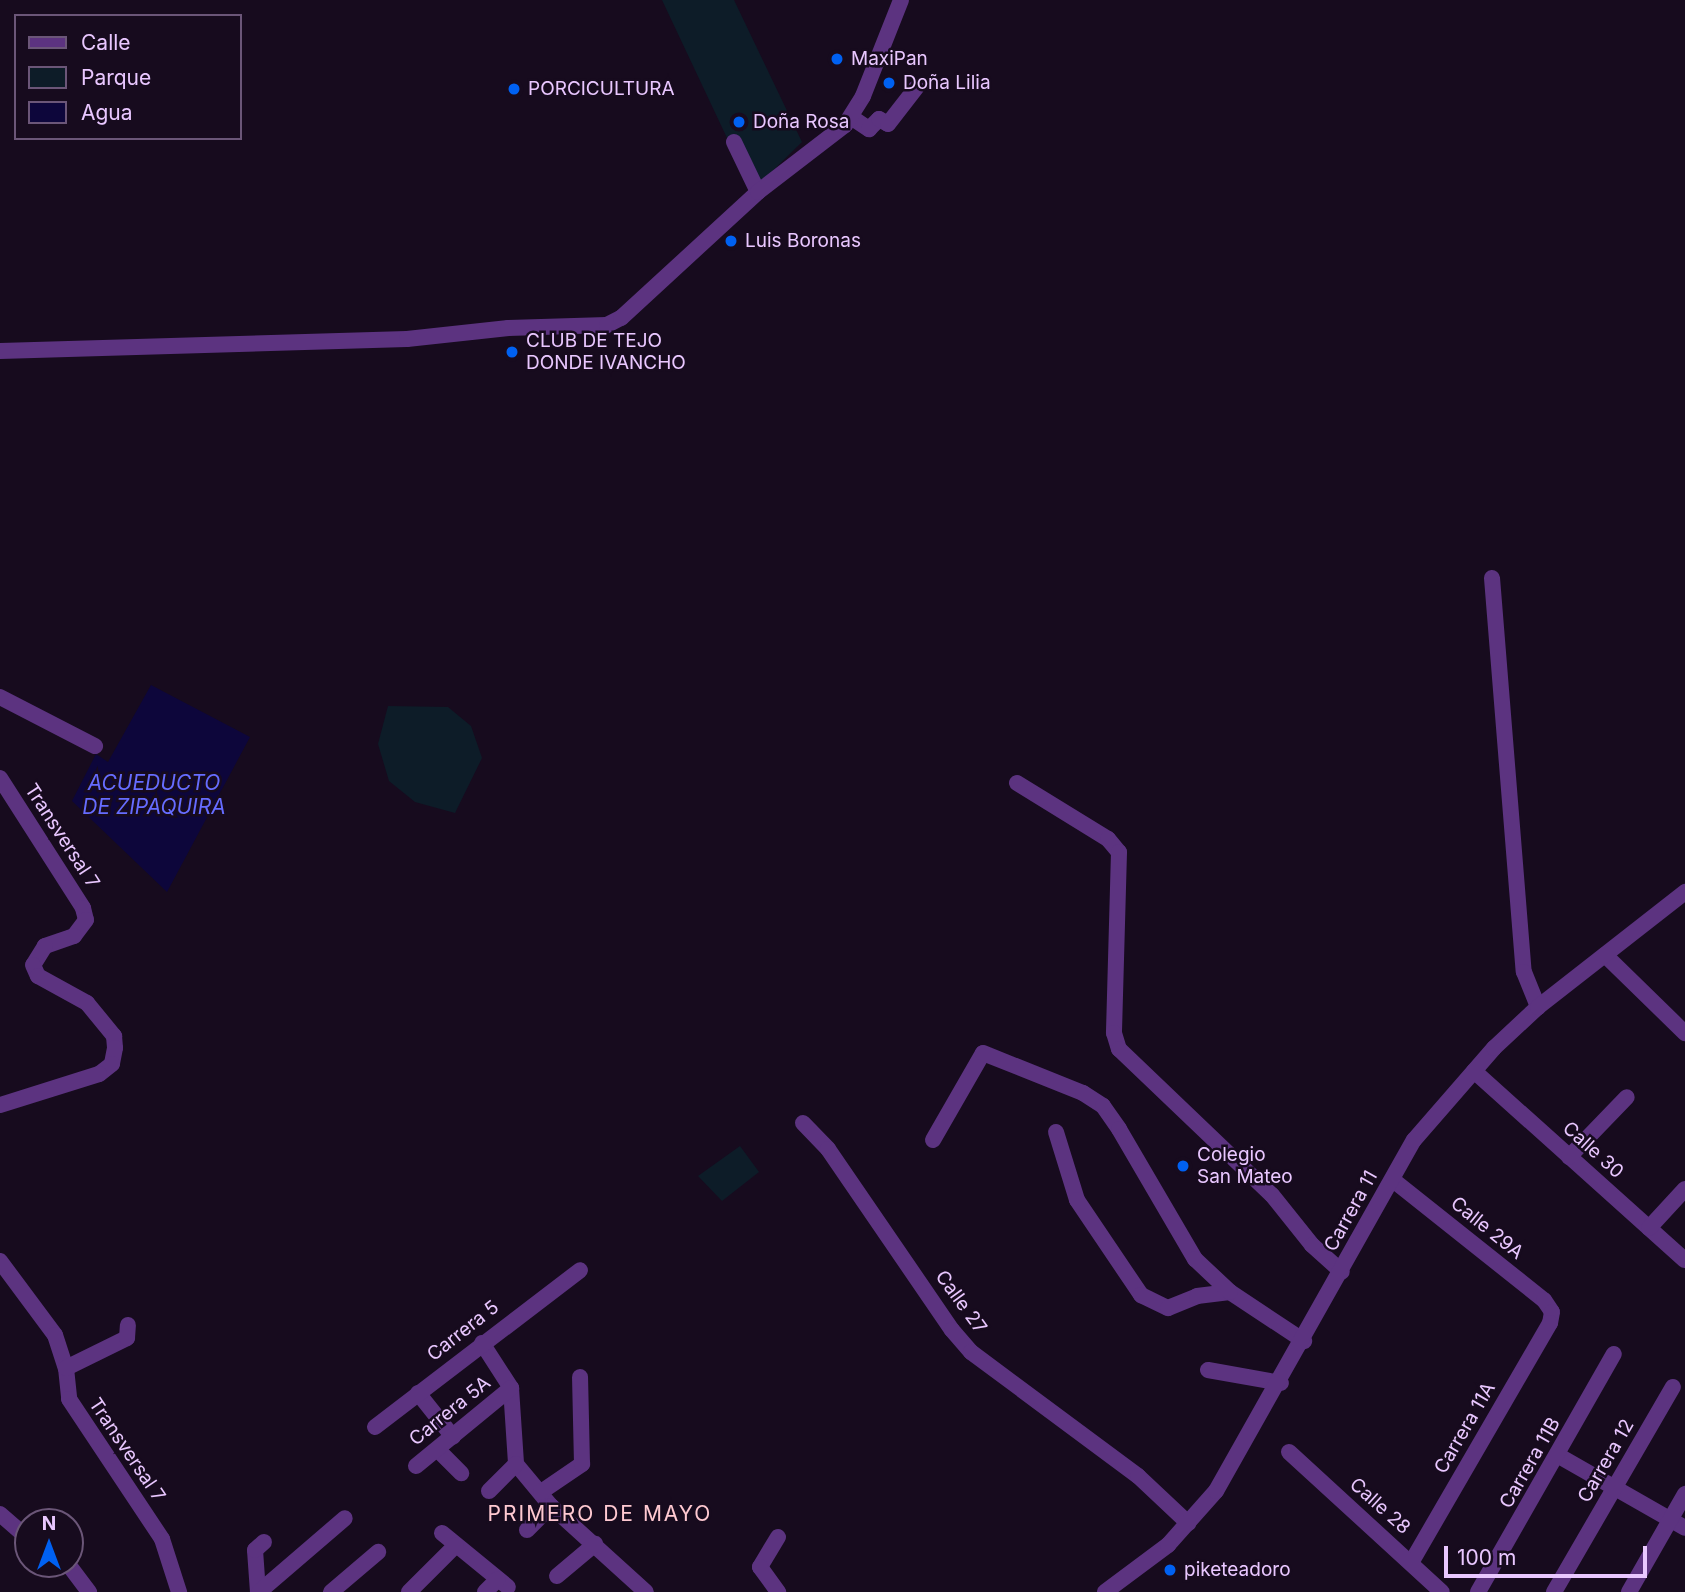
<!DOCTYPE html>
<meta charset="utf-8">
<style>
body{margin:0}
#map{position:relative;width:1685px;height:1592px;overflow:hidden;background:#170b1e;font-family:Inter,sans-serif}
div>[style]{position:absolute}
.green>*{inset:0;background:#0d1c28}
.water>*{inset:0;background:#0d063b}
.minor>*{height:16px;margin:-8px;padding:0 8px;transform-origin:8px;border-radius:8px;background:#5c3380}
.dots>*{width:19px;height:19px;translate:-50% -50%;box-sizing:border-box;border:4px solid #170b1e;border-radius:50%}
span{translate:-50% -50%;white-space:nowrap;text-align:center;line-height:1.15;-webkit-text-stroke:5px #170b1e;paint-order:stroke}
.poi-label{font-size:19px;color:#e9c7ff}
.left{translate:0 -50%;text-align:left}
.street-label{font-size:19px;color:#e9c7ff}
.water-label{font-size:21px;color:#666cff;font-style:italic}
.neighbourhood-label{font-size:21px;color:#ffc9d1;letter-spacing:2px}
.legend{position:absolute;left:14px;top:14px;width:228px;height:126px;box-sizing:border-box;background:#170b1e;border:2px solid #6b5678;margin:0;padding:9px 12px;list-style:none;font-size:21px;color:#e9c7ff}
.legend li{display:flex;align-items:center;gap:14px;height:35px}
.legend b{width:35px;border:2px solid #6b5678}
.north{position:absolute;left:14px;top:1508px;width:70px;height:70px;box-sizing:border-box;background:#170b1e;border:2px solid #6b5678;border-radius:50%;rotate:0deg;font-size:19px;font-weight:700;line-height:28px;text-align:center;color:#e9c7ff}
.north::after{content:'';display:block;margin:auto;width:24px;height:32px;background:#0061f2;clip-path:polygon(50% 0,100% 100%,50% 72%,0 100%)}
.scale{position:absolute;left:1444px;top:1546px;width:203px;height:32px;box-sizing:border-box;border:4px solid #e9c7ff;border-top:0;padding-left:9px;font-size:21px;line-height:24px;white-space:nowrap;color:#e9c7ff;-webkit-text-stroke:5px #170b1e;paint-order:stroke}
</style>
<div id="map">
<div class="green">
<i style="clip-path:polygon(662px 0,734px 0,802px 142px,752px 191px)"></i>
<i style="clip-path:polygon(388px 706px,448px 707px,471px 726px,482px 758px,455px 813px,415px 802px,389px 781px,378px 744px)"></i>
<i style="clip-path:polygon(740px 1146px,759px 1172px,722px 1201px,698px 1176px)"></i>
</div>
<div class="water">
<i style="clip-path:polygon(151px 685px,250px 737px,167px 892px,72px 801px,96px 754px,108px 762px)"></i>
</div>
<div class="minor">
<i style="left:851px;top:117px;width:22px;rotate:34deg"></i>
<i style="left:869px;top:129px;width:14px;rotate:-45deg"></i>
<i style="left:879px;top:119px;width:10px;rotate:29deg"></i>
<i style="left:888px;top:124px;width:46px;rotate:-52.1deg"></i>
<i style="left:734px;top:142px;width:55px;rotate:64.4deg"></i>
<i style="left:0;top:351px;width:407px;rotate:-1.7deg"></i>
<i style="left:407px;top:339px;width:102px;rotate:-6.2deg"></i>
<i style="left:508px;top:328px;width:99px;rotate:-1.7deg"></i>
<i style="left:607px;top:325px;width:16px;rotate:-27deg"></i>
<i style="left:621px;top:318px;width:186px;rotate:-42.6deg"></i>
<i style="left:758px;top:192px;width:110px;rotate:-37.6deg"></i>
<i style="left:845px;top:125px;width:34px;rotate:-58deg"></i>
<i style="left:863px;top:96px;width:103px;rotate:-68.4deg"></i>
<i style="left:1492px;top:578px;width:395px;rotate:85.4deg"></i>
<i style="left:1524px;top:972px;width:38px;rotate:68deg"></i>
<i style="left:0;top:697px;width:107px;rotate:27.3deg"></i>
<i style="left:0;top:778px;width:154px;rotate:57.4deg"></i>
<i style="left:83px;top:908px;width:12px;rotate:76deg"></i>
<i style="left:86px;top:920px;width:20px;rotate:127deg"></i>
<i style="left:74px;top:936px;width:31px;rotate:161deg"></i>
<i style="left:45px;top:946px;width:22px;rotate:122deg"></i>
<i style="left:33px;top:965px;width:12px;rotate:66deg"></i>
<i style="left:38px;top:976px;width:56px;rotate:28.9deg"></i>
<i style="left:87px;top:1003px;width:43px;rotate:50.7deg"></i>
<i style="left:114px;top:1036px;width:12px;rotate:85deg"></i>
<i style="left:115px;top:1048px;width:16px;rotate:101deg"></i>
<i style="left:112px;top:1064px;width:16px;rotate:142deg"></i>
<i style="left:99px;top:1074px;width:104px;rotate:162.6deg"></i>
<i style="left:1017px;top:783px;width:107px;rotate:31.6deg"></i>
<i style="left:1108px;top:839px;width:17px;rotate:50deg"></i>
<i style="left:1119px;top:852px;width:181px;rotate:91.6deg"></i>
<i style="left:1114px;top:1033px;width:17px;rotate:73deg"></i>
<i style="left:1119px;top:1049px;width:211px;rotate:43.7deg"></i>
<i style="left:1272px;top:1195px;width:64px;rotate:51.3deg"></i>
<i style="left:1312px;top:1245px;width:40px;rotate:42deg"></i>
<i style="left:1605px;top:955px;width:112px;rotate:44.3deg"></i>
<i style="left:1474px;top:1071px;width:283px;rotate:41.9deg"></i>
<i style="left:803px;top:1123px;width:36px;rotate:46deg"></i>
<i style="left:828px;top:1149px;width:219px;rotate:55.6deg"></i>
<i style="left:952px;top:1330px;width:29px;rotate:49deg"></i>
<i style="left:971px;top:1352px;width:208px;rotate:36.6deg"></i>
<i style="left:1138px;top:1476px;width:69px;rotate:43.2deg"></i>
<i style="left:1056px;top:1132px;width:71px;rotate:72.8deg"></i>
<i style="left:1077px;top:1200px;width:115px;rotate:56deg"></i>
<i style="left:1141px;top:1295px;width:30px;rotate:26deg"></i>
<i style="left:1168px;top:1308px;width:31px;rotate:-22deg"></i>
<i style="left:1197px;top:1296px;width:33px;rotate:-7deg"></i>
<i style="left:1230px;top:1292px;width:89px;rotate:33.5deg"></i>
<i style="left:933px;top:1140px;width:100px;rotate:-60.1deg"></i>
<i style="left:983px;top:1053px;width:108px;rotate:21.8deg"></i>
<i style="left:1083px;top:1093px;width:24px;rotate:33deg"></i>
<i style="left:1103px;top:1106px;width:28px;rotate:55deg"></i>
<i style="left:1119px;top:1129px;width:151px;rotate:59.7deg"></i>
<i style="left:1195px;top:1259px;width:48px;rotate:43.3deg"></i>
<i style="left:1569px;top:1157px;width:83px;rotate:-46deg"></i>
<i style="left:1393px;top:1180px;width:193px;rotate:38.5deg"></i>
<i style="left:1544px;top:1300px;width:14px;rotate:56deg"></i>
<i style="left:1552px;top:1312px;width:11px;rotate:100deg"></i>
<i style="left:1550px;top:1323px;width:277px;rotate:120.1deg"></i>
<i style="left:1649px;top:1228px;width:53px;rotate:-47.3deg"></i>
<i style="left:0;top:1261px;width:92px;rotate:53.4deg"></i>
<i style="left:55px;top:1335px;width:35px;rotate:72deg"></i>
<i style="left:66px;top:1368px;width:31px;rotate:84deg"></i>
<i style="left:69px;top:1399px;width:168px;rotate:56.4deg"></i>
<i style="left:162px;top:1539px;width:56px;rotate:72.2deg"></i>
<i style="left:482px;top:1343px;width:54px;rotate:57.2deg"></i>
<i style="left:511px;top:1388px;width:76px;rotate:86.2deg"></i>
<i style="left:516px;top:1464px;width:55px;rotate:50.2deg"></i>
<i style="left:551px;top:1506px;width:128px;rotate:42.2deg"></i>
<i style="left:66px;top:1368px;width:68px;rotate:-26.2deg"></i>
<i style="left:127px;top:1338px;width:13px;rotate:-86deg"></i>
<i style="left:1208px;top:1370px;width:74px;rotate:10.1deg"></i>
<i style="left:418px;top:1393px;width:56px;rotate:51.5deg"></i>
<i style="left:375px;top:1427px;width:258px;rotate:-37.4deg"></i>
<i style="left:438px;top:1450px;width:33px;rotate:45deg"></i>
<i style="left:1289px;top:1452px;width:207px;rotate:42.5deg"></i>
<i style="left:1559px;top:1456px;width:145px;rotate:29.7deg"></i>
<i style="left:416px;top:1466px;width:123px;rotate:-39.4deg"></i>
<i style="left:489px;top:1491px;width:38px;rotate:-45deg"></i>
<i style="left:541px;top:1492px;width:50px;rotate:-34.3deg"></i>
<i style="left:582px;top:1464px;width:87px;rotate:-91.3deg"></i>
<i style="left:0;top:1514px;width:37px;rotate:41deg"></i>
<i style="left:527px;top:1530px;width:34px;rotate:-45deg"></i>
<i style="left:442px;top:1533px;width:85px;rotate:39.3deg"></i>
<i style="left:778px;top:1537px;width:35px;rotate:121deg"></i>
<i style="left:760px;top:1567px;width:31px;rotate:54deg"></i>
<i style="left:68px;top:1564px;width:35px;rotate:53deg"></i>
<i style="left:557px;top:1576px;width:50px;rotate:-40.1deg"></i>
<i style="left:258px;top:1592px;width:42px;rotate:-94.1deg"></i>
<i style="left:255px;top:1550px;width:12px;rotate:-42deg"></i>
<i style="left:259px;top:1592px;width:113px;rotate:-40.7deg"></i>
<i style="left:331px;top:1592px;width:62px;rotate:-40.4deg"></i>
<i style="left:409px;top:1592px;width:66px;rotate:-45deg"></i>
<i style="left:485px;top:1592px;width:18px;rotate:-45deg"></i>
<i style="left:1105px;top:1592px;width:79px;rotate:-36.7deg"></i>
<i style="left:1168px;top:1545px;width:72px;rotate:-48.4deg"></i>
<i style="left:1216px;top:1491px;width:403px;rotate:-60.6deg"></i>
<i style="left:1414px;top:1140px;width:122px;rotate:-49deg"></i>
<i style="left:1494px;top:1048px;width:60px;rotate:-43deg"></i>
<i style="left:1538px;top:1007px;width:187px;rotate:-38deg"></i>
<i style="left:1478px;top:1592px;width:274px;rotate:-60.3deg"></i>
<i style="left:1554px;top:1592px;width:237px;rotate:-59.9deg"></i>
<i style="left:1629px;top:1592px;width:113px;rotate:-60.3deg"></i>
</div>
<div class="dots">
<i style="left:837px;top:59px;background:#0061f2"></i>
<i style="left:889px;top:83px;background:#0061f2"></i>
<i style="left:514px;top:89px;background:#0061f2"></i>
<i style="left:739px;top:122px;background:#0061f2"></i>
<i style="left:731px;top:241px;background:#0061f2"></i>
<i style="left:512px;top:352px;background:#0061f2"></i>
<i style="left:1183px;top:1166px;background:#0061f2"></i>
<i style="left:1170px;top:1570px;background:#0061f2"></i>
</div>
<div class="poi-label">
<span class="left" style="left:851px;top:59px">MaxiPan</span>
<span class="left" style="left:903px;top:83px">Doña Lilia</span>
<span class="left" style="left:528px;top:89px">PORCICULTURA</span>
<span class="left" style="left:753px;top:122px">Doña Rosa</span>
<span class="left" style="left:745px;top:241px">Luis Boronas</span>
<span class="left" style="left:526px;top:352px">CLUB DE TEJO<br>DONDE IVANCHO</span>
<span class="left" style="left:1197px;top:1166px">Colegio<br>San Mateo</span>
<span class="left" style="left:1184px;top:1570px">piketeadoro</span>
</div>
<div class="street-label">
<span style="left:62px;top:836px;rotate:57deg">Transversal 7</span>
<span style="left:1593px;top:1150px;rotate:42deg">Calle 30</span>
<span style="left:1351px;top:1211px;rotate:-61deg">Carrera 11</span>
<span style="left:1487px;top:1228px;rotate:39deg">Calle 29A</span>
<span style="left:961px;top:1302px;rotate:54deg">Calle 27</span>
<span style="left:463px;top:1331px;rotate:-38deg">Carrera 5</span>
<span style="left:450px;top:1411px;rotate:-39deg">Carrera 5A</span>
<span style="left:1465px;top:1428px;rotate:-60deg">Carrera 11A</span>
<span style="left:127px;top:1450px;rotate:56deg">Transversal 7</span>
<span style="left:1606px;top:1461px;rotate:-60deg">Carrera 12</span>
<span style="left:1530px;top:1463px;rotate:-60deg">Carrera 11B</span>
<span style="left:1380px;top:1506px;rotate:42deg">Calle 28</span>
</div>
<div class="water-label">
<span style="left:154px;top:795px">ACUEDUCTO<br>DE ZIPAQUIRA</span>
</div>
<div class="neighbourhood-label">
<span style="left:600px;top:1514px">PRIMERO DE MAYO</span>
</div>
<ul class="legend">
<li><b style="height:9px;background:#5c3380"></b>Calle</li>
<li><b style="height:19px;background:#0d1c28"></b>Parque</li>
<li><b style="height:19px;background:#0d063b"></b>Agua</li>
</ul>
<div class="north">N</div>
<div class="scale">100 m</div>
</div>
